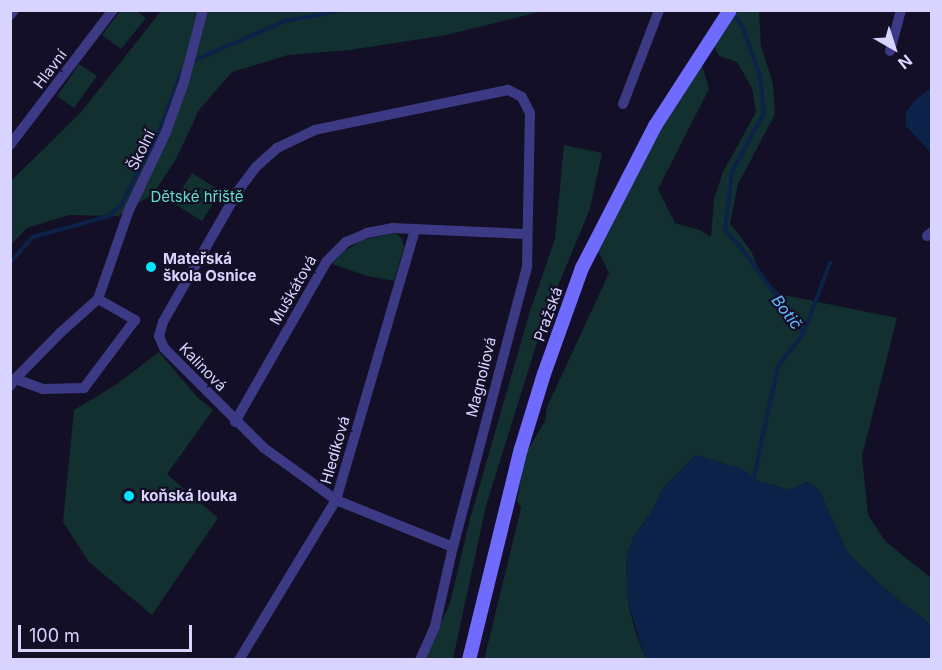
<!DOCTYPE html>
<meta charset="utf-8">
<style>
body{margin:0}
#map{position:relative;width:942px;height:670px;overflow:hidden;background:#130f26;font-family:Inter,sans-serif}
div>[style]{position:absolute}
.green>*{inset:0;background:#12302f}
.water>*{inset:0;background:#0c2248}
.stream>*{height:4px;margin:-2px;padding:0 2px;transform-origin:2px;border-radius:2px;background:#0c2248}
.minor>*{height:10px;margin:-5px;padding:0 5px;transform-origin:5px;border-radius:5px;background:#3d3a85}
.secondary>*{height:14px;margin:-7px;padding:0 7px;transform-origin:7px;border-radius:7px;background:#6f6bff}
.dots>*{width:16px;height:16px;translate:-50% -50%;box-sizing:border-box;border:3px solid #130f26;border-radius:50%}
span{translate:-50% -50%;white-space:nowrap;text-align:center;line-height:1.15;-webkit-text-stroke:4.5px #130f26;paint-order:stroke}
.street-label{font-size:15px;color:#d9d4ff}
.park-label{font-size:15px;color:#5fe0c0}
.poi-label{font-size:15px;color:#d9d4ff;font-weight:700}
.left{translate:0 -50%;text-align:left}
.water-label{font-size:16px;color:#62b6ff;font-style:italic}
.frame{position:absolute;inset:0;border:12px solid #d9d4ff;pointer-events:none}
.north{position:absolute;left:864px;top:18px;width:60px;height:60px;-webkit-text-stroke:4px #130f26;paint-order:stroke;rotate:141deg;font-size:16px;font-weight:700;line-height:24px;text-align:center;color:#d9d4ff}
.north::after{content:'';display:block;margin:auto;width:21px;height:27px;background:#d9d4ff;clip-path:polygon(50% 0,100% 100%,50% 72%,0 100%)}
.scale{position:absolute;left:18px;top:625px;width:174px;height:27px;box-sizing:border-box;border:3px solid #d9d4ff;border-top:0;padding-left:8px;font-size:18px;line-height:21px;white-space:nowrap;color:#d9d4ff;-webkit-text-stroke:4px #130f26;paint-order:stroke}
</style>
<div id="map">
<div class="green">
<i style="clip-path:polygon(120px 11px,136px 11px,146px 18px,121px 49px,102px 35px)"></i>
<i style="clip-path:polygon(161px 11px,543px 11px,446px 35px,350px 50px,288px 55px,232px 72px,199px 110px,175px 161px,153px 194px,118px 216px,69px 215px,27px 228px,11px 245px,11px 181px,82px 111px)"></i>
<i style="clip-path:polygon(738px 11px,759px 11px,761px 46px,773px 83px,775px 114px,738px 184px,730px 223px,751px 251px,762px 276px,779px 294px,897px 318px,862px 456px,868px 515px,886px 542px,931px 578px,931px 625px,884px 588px,847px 552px,819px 490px,807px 482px,790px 490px,758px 481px,741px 469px,696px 455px,663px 488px,653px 510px,634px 536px,626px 557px,628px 603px,635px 630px,645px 657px,649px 659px,484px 660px,521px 508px,517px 501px,526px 453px,545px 421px,547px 407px,609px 273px,597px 249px,637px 167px,701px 62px,709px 89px,658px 189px,675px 223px,700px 230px,711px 237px,714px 199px,723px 172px,756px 112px,752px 88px,737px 62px,719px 56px,713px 45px)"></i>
<i style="clip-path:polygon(79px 64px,97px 76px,74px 108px,57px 96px)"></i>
<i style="clip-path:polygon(564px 145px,602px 153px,590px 209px,545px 317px,486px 506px,453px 659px,425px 660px,450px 603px,470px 519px,530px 311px,555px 239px)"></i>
<i style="clip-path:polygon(192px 173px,221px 191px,202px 221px,173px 203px)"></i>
<i style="clip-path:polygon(396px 233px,402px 239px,404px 247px,394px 281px,367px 276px,332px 264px,343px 252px,362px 240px)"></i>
<i style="clip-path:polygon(159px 352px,198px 398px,213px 410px,167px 474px,218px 518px,152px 615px,89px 562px,63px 522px,74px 410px,117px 384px)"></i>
</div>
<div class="water">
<i style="clip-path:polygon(931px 88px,931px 153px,906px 126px,906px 112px,916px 99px)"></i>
<i style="clip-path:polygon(696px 455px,742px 469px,758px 481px,790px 490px,807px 482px,819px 490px,847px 552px,884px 588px,931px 625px,931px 659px,649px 660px,645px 657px,628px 603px,626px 557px,634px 536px,653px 510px,663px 488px)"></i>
</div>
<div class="stream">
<i style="left:732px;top:11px;width:20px;rotate:57deg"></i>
<i style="left:743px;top:28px;width:51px;rotate:70.5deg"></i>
<i style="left:760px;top:76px;width:37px;rotate:84deg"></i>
<i style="left:764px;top:113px;width:67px;rotate:118.5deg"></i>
<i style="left:732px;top:172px;width:58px;rotate:96.9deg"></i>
<i style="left:725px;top:230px;width:22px;rotate:47deg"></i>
<i style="left:740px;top:246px;width:108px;rotate:53.7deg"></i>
<i style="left:804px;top:333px;width:42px;rotate:128.2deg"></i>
<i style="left:778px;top:366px;width:118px;rotate:102.3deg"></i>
<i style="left:193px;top:61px;width:100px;rotate:-23.5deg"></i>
<i style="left:285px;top:21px;width:60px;rotate:-10.6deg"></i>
<i style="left:10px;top:263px;width:35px;rotate:-49deg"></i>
<i style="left:33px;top:237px;width:79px;rotate:-15.4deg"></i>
<i style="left:109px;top:216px;width:16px;rotate:-43deg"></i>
<i style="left:121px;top:205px;width:82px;rotate:-62.5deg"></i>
<i style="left:159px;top:132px;width:64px;rotate:-69.9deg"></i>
<i style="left:804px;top:332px;width:74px;rotate:-69.4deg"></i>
</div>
<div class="minor">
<i style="left:10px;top:15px;width:6px;rotate:-51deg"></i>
<i style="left:890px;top:51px;width:42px;rotate:-75deg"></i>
<i style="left:623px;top:104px;width:101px;rotate:-69deg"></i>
<i style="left:10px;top:145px;width:170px;rotate:-52.7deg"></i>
<i style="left:927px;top:236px;width:6px;rotate:-39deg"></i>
<i style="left:98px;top:299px;width:94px;rotate:-70.8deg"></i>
<i style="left:129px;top:210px;width:86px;rotate:-64.6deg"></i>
<i style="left:166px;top:132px;width:53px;rotate:-70.2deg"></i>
<i style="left:184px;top:82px;width:74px;rotate:-75.2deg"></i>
<i style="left:10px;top:386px;width:9px;rotate:-54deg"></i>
<i style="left:15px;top:379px;width:64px;rotate:-45.6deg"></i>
<i style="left:60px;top:333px;width:51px;rotate:-41.8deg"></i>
<i style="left:98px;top:299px;width:43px;rotate:29.6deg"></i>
<i style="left:135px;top:320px;width:85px;rotate:126.9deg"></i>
<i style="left:84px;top:388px;width:41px;rotate:178.6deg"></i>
<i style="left:43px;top:389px;width:30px;rotate:-160deg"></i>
<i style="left:235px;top:422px;width:185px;rotate:-60.3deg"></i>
<i style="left:327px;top:261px;width:27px;rotate:-45deg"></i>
<i style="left:346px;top:242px;width:23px;rotate:-23deg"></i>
<i style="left:367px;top:233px;width:25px;rotate:-11deg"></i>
<i style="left:392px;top:228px;width:134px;rotate:2.6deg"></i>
<i style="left:239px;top:660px;width:187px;rotate:-58.8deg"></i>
<i style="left:336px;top:500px;width:282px;rotate:-73.7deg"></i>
<i style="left:420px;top:660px;width:37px;rotate:-66deg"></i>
<i style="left:435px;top:626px;width:81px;rotate:-77.2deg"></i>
<i style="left:453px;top:547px;width:291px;rotate:-75.2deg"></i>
<i style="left:527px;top:266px;width:153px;rotate:-88.9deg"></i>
<i style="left:530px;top:113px;width:18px;rotate:-117deg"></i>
<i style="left:522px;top:97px;width:16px;rotate:-153deg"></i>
<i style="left:508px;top:90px;width:197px;rotate:168.3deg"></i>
<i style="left:315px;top:130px;width:42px;rotate:154.7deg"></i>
<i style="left:277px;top:148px;width:28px;rotate:138deg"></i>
<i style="left:256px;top:167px;width:30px;rotate:127deg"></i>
<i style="left:238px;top:191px;width:151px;rotate:119.8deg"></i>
<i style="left:163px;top:322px;width:15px;rotate:106deg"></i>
<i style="left:159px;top:336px;width:13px;rotate:67deg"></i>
<i style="left:164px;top:348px;width:141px;rotate:45deg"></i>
<i style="left:264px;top:448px;width:89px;rotate:35.8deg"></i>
<i style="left:336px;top:500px;width:126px;rotate:21.9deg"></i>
</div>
<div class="secondary">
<i style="left:469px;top:660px;width:217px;rotate:-76.2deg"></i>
<i style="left:521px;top:449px;width:78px;rotate:-73deg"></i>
<i style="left:544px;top:374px;width:113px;rotate:-70.3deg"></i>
<i style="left:582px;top:268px;width:160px;rotate:-62.8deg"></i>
<i style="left:655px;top:126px;width:138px;rotate:-57.1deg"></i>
</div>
<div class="dots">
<i style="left:151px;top:267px;background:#00e5ff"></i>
<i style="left:129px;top:496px;background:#00e5ff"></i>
</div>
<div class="street-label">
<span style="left:50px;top:69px;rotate:-53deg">Hlavní</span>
<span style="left:141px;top:150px;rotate:-64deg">Školní</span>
<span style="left:293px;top:290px;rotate:-60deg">Muškátová</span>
<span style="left:548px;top:314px;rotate:-70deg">Pražská</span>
<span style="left:203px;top:367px;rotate:46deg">Kalinová</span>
<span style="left:481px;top:377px;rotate:-76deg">Magnoliová</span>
<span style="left:335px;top:450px;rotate:-74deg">Hledíková</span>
</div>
<div class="park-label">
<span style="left:197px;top:197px">Dětské hřiště</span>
</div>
<div class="poi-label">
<span class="left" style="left:163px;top:267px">Mateřská<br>škola Osnice</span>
<span class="left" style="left:141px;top:496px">koňská louka</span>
</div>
<div class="water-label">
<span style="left:787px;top:312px;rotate:53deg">Botič</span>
</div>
<div class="frame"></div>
<div class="north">N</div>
<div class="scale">100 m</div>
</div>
